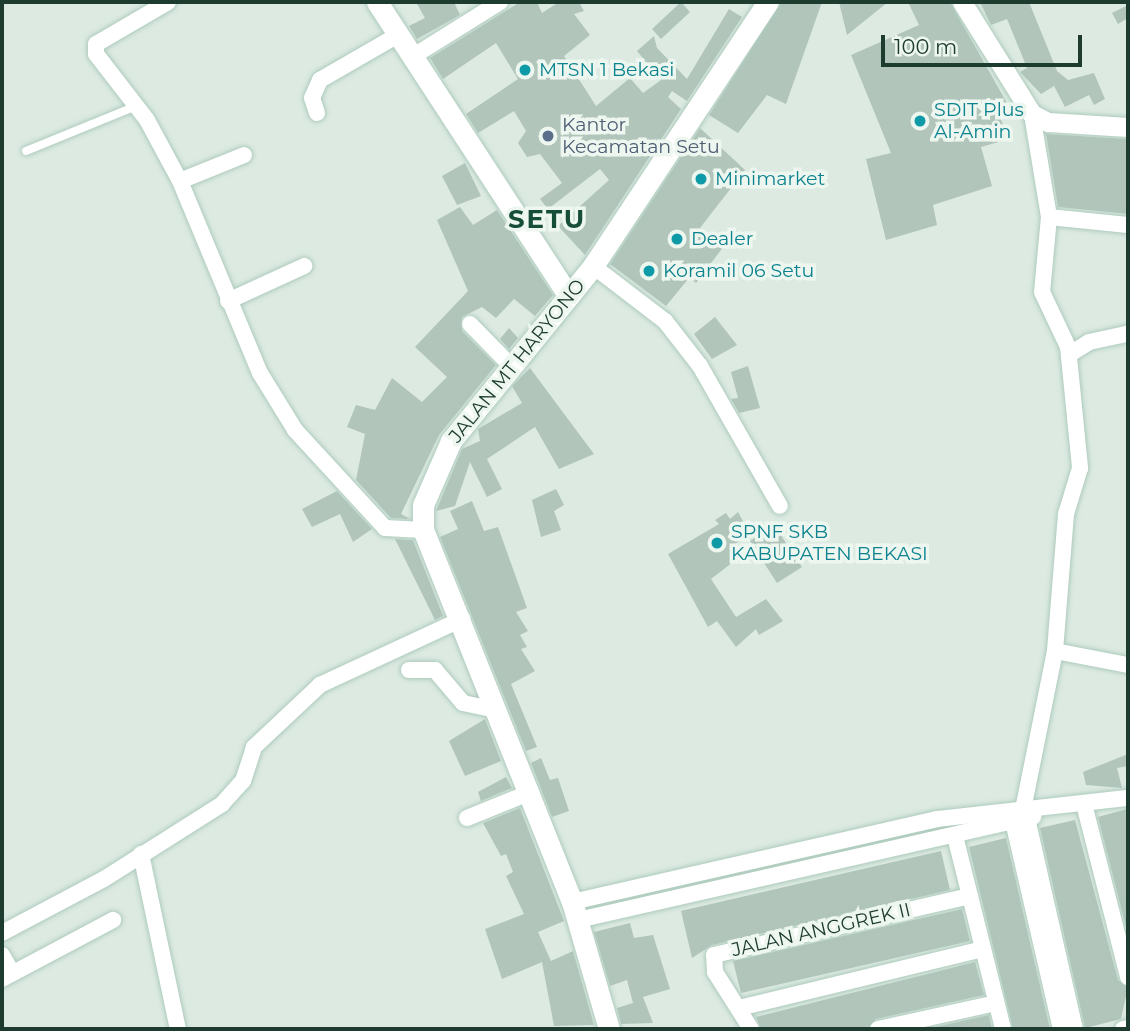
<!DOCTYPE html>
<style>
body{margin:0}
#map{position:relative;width:1130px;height:1031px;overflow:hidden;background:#dceae2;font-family:Montserrat,sans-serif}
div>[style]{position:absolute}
.building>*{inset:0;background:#b1c5bb}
.roads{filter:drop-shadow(0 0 2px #aecbbd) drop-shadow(0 0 2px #aecbbd)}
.service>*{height:8px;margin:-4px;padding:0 4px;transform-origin:4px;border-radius:4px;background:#fff}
.minor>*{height:16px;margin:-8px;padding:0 8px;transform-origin:8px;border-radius:8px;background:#fff}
.tertiary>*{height:19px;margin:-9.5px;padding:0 9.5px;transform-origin:9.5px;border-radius:9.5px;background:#fff}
.secondary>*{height:21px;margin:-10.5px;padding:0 10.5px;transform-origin:10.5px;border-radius:10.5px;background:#fff}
.dots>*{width:19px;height:19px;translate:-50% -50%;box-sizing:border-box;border:4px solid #edf7f0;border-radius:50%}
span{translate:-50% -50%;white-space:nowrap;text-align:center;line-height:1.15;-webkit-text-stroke:7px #edf7f0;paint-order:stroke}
.culture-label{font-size:19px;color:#0d838f}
.left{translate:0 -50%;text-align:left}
.service-label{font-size:19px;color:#4e5e75}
.street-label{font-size:19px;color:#1d3b2f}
.district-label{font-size:26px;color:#174e3a;font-weight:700;letter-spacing:2px}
.frame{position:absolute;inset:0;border:4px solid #1d3b2f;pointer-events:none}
.scale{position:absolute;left:881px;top:35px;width:201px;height:32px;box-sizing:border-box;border:4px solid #1d3b2f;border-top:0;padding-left:9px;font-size:21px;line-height:24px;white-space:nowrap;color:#1d3b2f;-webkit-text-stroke:5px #edf7f0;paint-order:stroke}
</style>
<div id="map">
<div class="building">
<i style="clip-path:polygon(416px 2px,454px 2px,460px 15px,417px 39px,409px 26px,425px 18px)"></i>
<i style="clip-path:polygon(520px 2px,537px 2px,542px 13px,559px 2px,579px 2px,584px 11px,574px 14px,590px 35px,564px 56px,596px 106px,630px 78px,643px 93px,661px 80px,637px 51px,654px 36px,657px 48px,687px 79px,729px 9px,742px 17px,687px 101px,672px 91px,668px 97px,681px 109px,585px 255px,558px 226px,609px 180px,600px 169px,548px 209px,540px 199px,562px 183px,540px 154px,527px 157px,518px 143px,526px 131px,514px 111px,478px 133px,466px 114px,518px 79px,496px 43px,443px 79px,430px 58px)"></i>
<i style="clip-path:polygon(681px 2px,690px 12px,661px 39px,652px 29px)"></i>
<i style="clip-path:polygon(781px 2px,822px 2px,786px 104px,767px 95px,738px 133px,709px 115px)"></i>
<i style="clip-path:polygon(839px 2px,888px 2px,847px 35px)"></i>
<i style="clip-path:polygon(908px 2px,950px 2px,1012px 112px,999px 115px,1009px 139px,981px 147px,992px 186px,933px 205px,937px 225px,886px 240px,866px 159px,891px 153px,851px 55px,919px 25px)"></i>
<i style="clip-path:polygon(980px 2px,1029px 2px,1057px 71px,1068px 80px,1094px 73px,1105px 99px,1094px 105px,1089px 95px,1065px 107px,1054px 86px,1041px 94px,1020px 72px,1027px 68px,1007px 19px,991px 25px)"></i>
<i style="clip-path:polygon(1128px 5px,1128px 18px,1118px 24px,1112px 13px)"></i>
<i style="clip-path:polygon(700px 128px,745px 170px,700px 228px,724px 246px,696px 283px,689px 278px,666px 306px,610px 264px)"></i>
<i style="clip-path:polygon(1046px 134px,1128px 139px,1128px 214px,1058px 207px)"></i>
<i style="clip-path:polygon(465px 163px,481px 196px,457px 205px,442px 176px)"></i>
<i style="clip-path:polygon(460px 207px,473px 225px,497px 210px,553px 295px,535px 316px,514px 299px,496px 318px,482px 307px,462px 317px,462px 331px,496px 365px,439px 435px,401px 514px,410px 519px,391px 518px,356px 480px,365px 434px,347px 427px,356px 405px,375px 410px,392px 378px,422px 402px,447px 377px,415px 347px,468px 291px,437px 220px)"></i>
<i style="clip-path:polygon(715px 317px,737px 345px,712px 359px,694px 334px)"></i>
<i style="clip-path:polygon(509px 328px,518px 338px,509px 349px,500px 339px)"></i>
<i style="clip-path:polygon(748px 366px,760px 408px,739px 413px,731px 399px,738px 398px,731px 372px)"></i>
<i style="clip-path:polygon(530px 368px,594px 454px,559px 469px,535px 427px,487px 459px,502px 489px,487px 497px,470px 462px,455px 506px,436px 511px,462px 449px,480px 441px,478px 429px,522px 403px,512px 386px)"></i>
<i style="clip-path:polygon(556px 489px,564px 505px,554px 511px,561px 530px,541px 537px,532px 500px)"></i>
<i style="clip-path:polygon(337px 491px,372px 529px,353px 542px,340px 514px,312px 527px,302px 509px)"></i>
<i style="clip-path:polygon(472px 501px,484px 531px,498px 527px,527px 608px,516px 612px,528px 631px,520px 635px,527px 647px,521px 649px,535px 671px,511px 684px,537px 747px,526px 751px,440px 537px,458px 529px,450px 511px)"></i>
<i style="clip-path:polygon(738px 512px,750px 534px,729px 548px,737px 559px,711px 579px,736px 617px,766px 599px,783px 621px,759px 635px,756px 629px,736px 647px,717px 621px,708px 627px,668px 554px,719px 524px,715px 520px,726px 513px,730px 519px)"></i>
<i style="clip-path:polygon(774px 525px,802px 567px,777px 583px,750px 541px)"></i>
<i style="clip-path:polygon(395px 539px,413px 540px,443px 616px,435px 620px)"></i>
<i style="clip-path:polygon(485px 719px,501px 761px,465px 776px,449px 741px)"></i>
<i style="clip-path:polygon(1128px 754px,1128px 766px,1117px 768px,1122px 788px,1086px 785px,1083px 772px)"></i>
<i style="clip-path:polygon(541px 758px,550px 780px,558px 778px,569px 811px,552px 817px,531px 763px)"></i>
<i style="clip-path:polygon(506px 777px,512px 788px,481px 801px,478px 792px)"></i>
<i style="clip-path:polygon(520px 808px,564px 921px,538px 932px,551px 961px,573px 951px,594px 1025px,554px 1026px,542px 962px,502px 979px,485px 929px,524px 914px,506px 876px,513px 872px,506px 854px,501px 856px,483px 823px)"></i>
<i style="clip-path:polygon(1127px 809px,1128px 815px,1128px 935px,1098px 817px)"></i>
<i style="clip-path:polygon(1075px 820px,1118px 980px,1128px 987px,1121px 1019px,1085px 1028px,1040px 828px)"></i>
<i style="clip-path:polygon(1006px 838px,1050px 1029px,1013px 1029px,969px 847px)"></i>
<i style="clip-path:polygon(941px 851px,950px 890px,712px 945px,692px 958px,681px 911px)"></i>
<i style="clip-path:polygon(962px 909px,970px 941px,741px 993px,733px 961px)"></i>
<i style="clip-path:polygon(630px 923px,634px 938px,653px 935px,670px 989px,643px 997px,653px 1023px,621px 1024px,617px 1008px,633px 1003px,627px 980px,610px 986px,594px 932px)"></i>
<i style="clip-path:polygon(975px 962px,984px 995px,876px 1019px,868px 1029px,761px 1029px,756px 1017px)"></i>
<i style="clip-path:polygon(989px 1015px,992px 1029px,926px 1029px)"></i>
</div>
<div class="roads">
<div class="service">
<i style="left:26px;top:151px;width:119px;rotate:-22.2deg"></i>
</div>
<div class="minor">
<i style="left:168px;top:2px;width:83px;rotate:149.7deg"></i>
<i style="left:96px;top:44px;width:10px;rotate:90deg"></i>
<i style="left:96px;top:54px;width:83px;rotate:52.3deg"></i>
<i style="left:147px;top:120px;width:69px;rotate:61.6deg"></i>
<i style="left:180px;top:181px;width:208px;rotate:67.4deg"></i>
<i style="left:260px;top:373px;width:67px;rotate:58.4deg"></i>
<i style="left:295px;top:430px;width:133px;rotate:47.4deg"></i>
<i style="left:385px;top:528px;width:38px;rotate:3deg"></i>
<i style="left:412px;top:57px;width:104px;rotate:-32deg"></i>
<i style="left:317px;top:113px;width:16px;rotate:-108deg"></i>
<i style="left:312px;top:98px;width:20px;rotate:-66deg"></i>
<i style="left:320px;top:80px;width:90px;rotate:-30deg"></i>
<i style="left:1032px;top:114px;width:104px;rotate:80.6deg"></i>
<i style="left:1049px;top:217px;width:75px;rotate:95.3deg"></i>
<i style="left:1042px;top:292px;width:61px;rotate:64.7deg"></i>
<i style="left:1068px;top:347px;width:122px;rotate:84.3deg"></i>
<i style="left:1080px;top:468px;width:48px;rotate:106.9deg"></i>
<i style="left:1066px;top:514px;width:137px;rotate:94.6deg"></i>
<i style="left:1055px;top:651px;width:157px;rotate:101.4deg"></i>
<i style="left:1024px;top:805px;width:230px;rotate:77.2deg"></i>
<i style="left:180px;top:181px;width:69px;rotate:-22.1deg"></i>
<i style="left:1049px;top:217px;width:79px;rotate:5.8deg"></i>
<i style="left:593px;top:266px;width:91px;rotate:37.4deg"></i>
<i style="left:665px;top:321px;width:57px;rotate:52.1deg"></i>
<i style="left:700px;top:366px;width:161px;rotate:60.3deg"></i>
<i style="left:228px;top:301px;width:84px;rotate:-24.7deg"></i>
<i style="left:470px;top:324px;width:59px;rotate:45.7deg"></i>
<i style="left:1070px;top:354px;width:22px;rotate:-32deg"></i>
<i style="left:1089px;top:342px;width:40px;rotate:-12deg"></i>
<i style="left:1055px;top:651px;width:74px;rotate:10.9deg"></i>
<i style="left:409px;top:670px;width:26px"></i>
<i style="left:435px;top:670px;width:43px;rotate:49.7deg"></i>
<i style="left:463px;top:703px;width:35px;rotate:12deg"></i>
<i style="left:1084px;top:804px;width:179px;rotate:75.7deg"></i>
<i style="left:1012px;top:817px;width:218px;rotate:77deg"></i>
<i style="left:467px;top:818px;width:69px;rotate:-22.1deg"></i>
<i style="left:955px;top:836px;width:199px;rotate:76deg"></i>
<i style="left:141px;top:854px;width:179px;rotate:78.1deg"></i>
<i style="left:572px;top:902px;width:374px;rotate:-12.8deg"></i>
<i style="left:937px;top:819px;width:192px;rotate:-6.3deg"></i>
<i style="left:578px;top:920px;width:467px;rotate:-12.8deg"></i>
<i style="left:2px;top:933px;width:115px;rotate:-27.9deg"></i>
<i style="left:104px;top:879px;width:140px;rotate:-32.4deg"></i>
<i style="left:222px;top:804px;width:31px;rotate:-48deg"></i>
<i style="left:243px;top:781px;width:36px;rotate:-72deg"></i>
<i style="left:254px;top:747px;width:91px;rotate:-43.2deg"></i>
<i style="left:320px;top:685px;width:157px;rotate:-24.9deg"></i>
<i style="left:2px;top:955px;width:20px;rotate:60deg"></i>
<i style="left:2px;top:979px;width:126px;rotate:-28deg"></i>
<i style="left:739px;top:1008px;width:251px;rotate:-13.6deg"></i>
<i style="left:751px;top:1029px;width:67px;rotate:-122.3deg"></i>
<i style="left:715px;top:972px;width:17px;rotate:-93deg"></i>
<i style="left:714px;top:955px;width:263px;rotate:-13deg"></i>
<i style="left:878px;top:1029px;width:121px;rotate:-12.4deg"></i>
<i style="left:1123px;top:1029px;width:5px;rotate:-11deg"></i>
</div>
<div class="tertiary">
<i style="left:962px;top:2px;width:132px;rotate:58deg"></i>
<i style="left:1032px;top:114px;width:18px;rotate:27deg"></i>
<i style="left:1048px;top:122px;width:80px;rotate:3.6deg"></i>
</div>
<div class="secondary">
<i style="left:377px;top:2px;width:351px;rotate:56.9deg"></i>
<i style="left:609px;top:1029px;width:132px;rotate:-106.2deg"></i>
<i style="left:572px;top:902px;width:401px;rotate:-111.8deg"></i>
<i style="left:423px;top:530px;width:25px;rotate:-90deg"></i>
<i style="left:423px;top:505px;width:70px;rotate:-66.4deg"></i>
<i style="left:451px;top:441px;width:225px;rotate:-50.9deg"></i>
<i style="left:593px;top:266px;width:317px;rotate:-56.5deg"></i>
</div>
</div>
<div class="dots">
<i style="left:525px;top:70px;background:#0f9aa8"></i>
<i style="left:920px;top:121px;background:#0f9aa8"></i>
<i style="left:548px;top:136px;background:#5c6f8a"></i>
<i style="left:701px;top:179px;background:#0f9aa8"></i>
<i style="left:677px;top:239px;background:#0f9aa8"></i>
<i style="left:649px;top:271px;background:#0f9aa8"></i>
<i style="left:717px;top:543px;background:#0f9aa8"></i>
</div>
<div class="culture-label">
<span class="left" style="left:539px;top:70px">MTSN 1 Bekasi</span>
<span class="left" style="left:934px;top:121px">SDIT Plus<br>Al-Amin</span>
<span class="left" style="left:715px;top:179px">Minimarket</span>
<span class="left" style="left:691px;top:239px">Dealer</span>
<span class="left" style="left:663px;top:271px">Koramil 06 Setu</span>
<span class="left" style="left:731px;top:543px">SPNF SKB<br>KABUPATEN BEKASI</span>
</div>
<div class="service-label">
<span class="left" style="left:562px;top:136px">Kantor<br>Kecamatan Setu</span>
</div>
<div class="street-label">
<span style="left:517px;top:361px;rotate:-51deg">JALAN MT HARYONO</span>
<span style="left:821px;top:930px;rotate:-13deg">JALAN ANGGREK II</span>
</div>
<div class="district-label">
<span style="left:547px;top:220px">SETU</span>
</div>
<div class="frame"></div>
<div class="scale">100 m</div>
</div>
